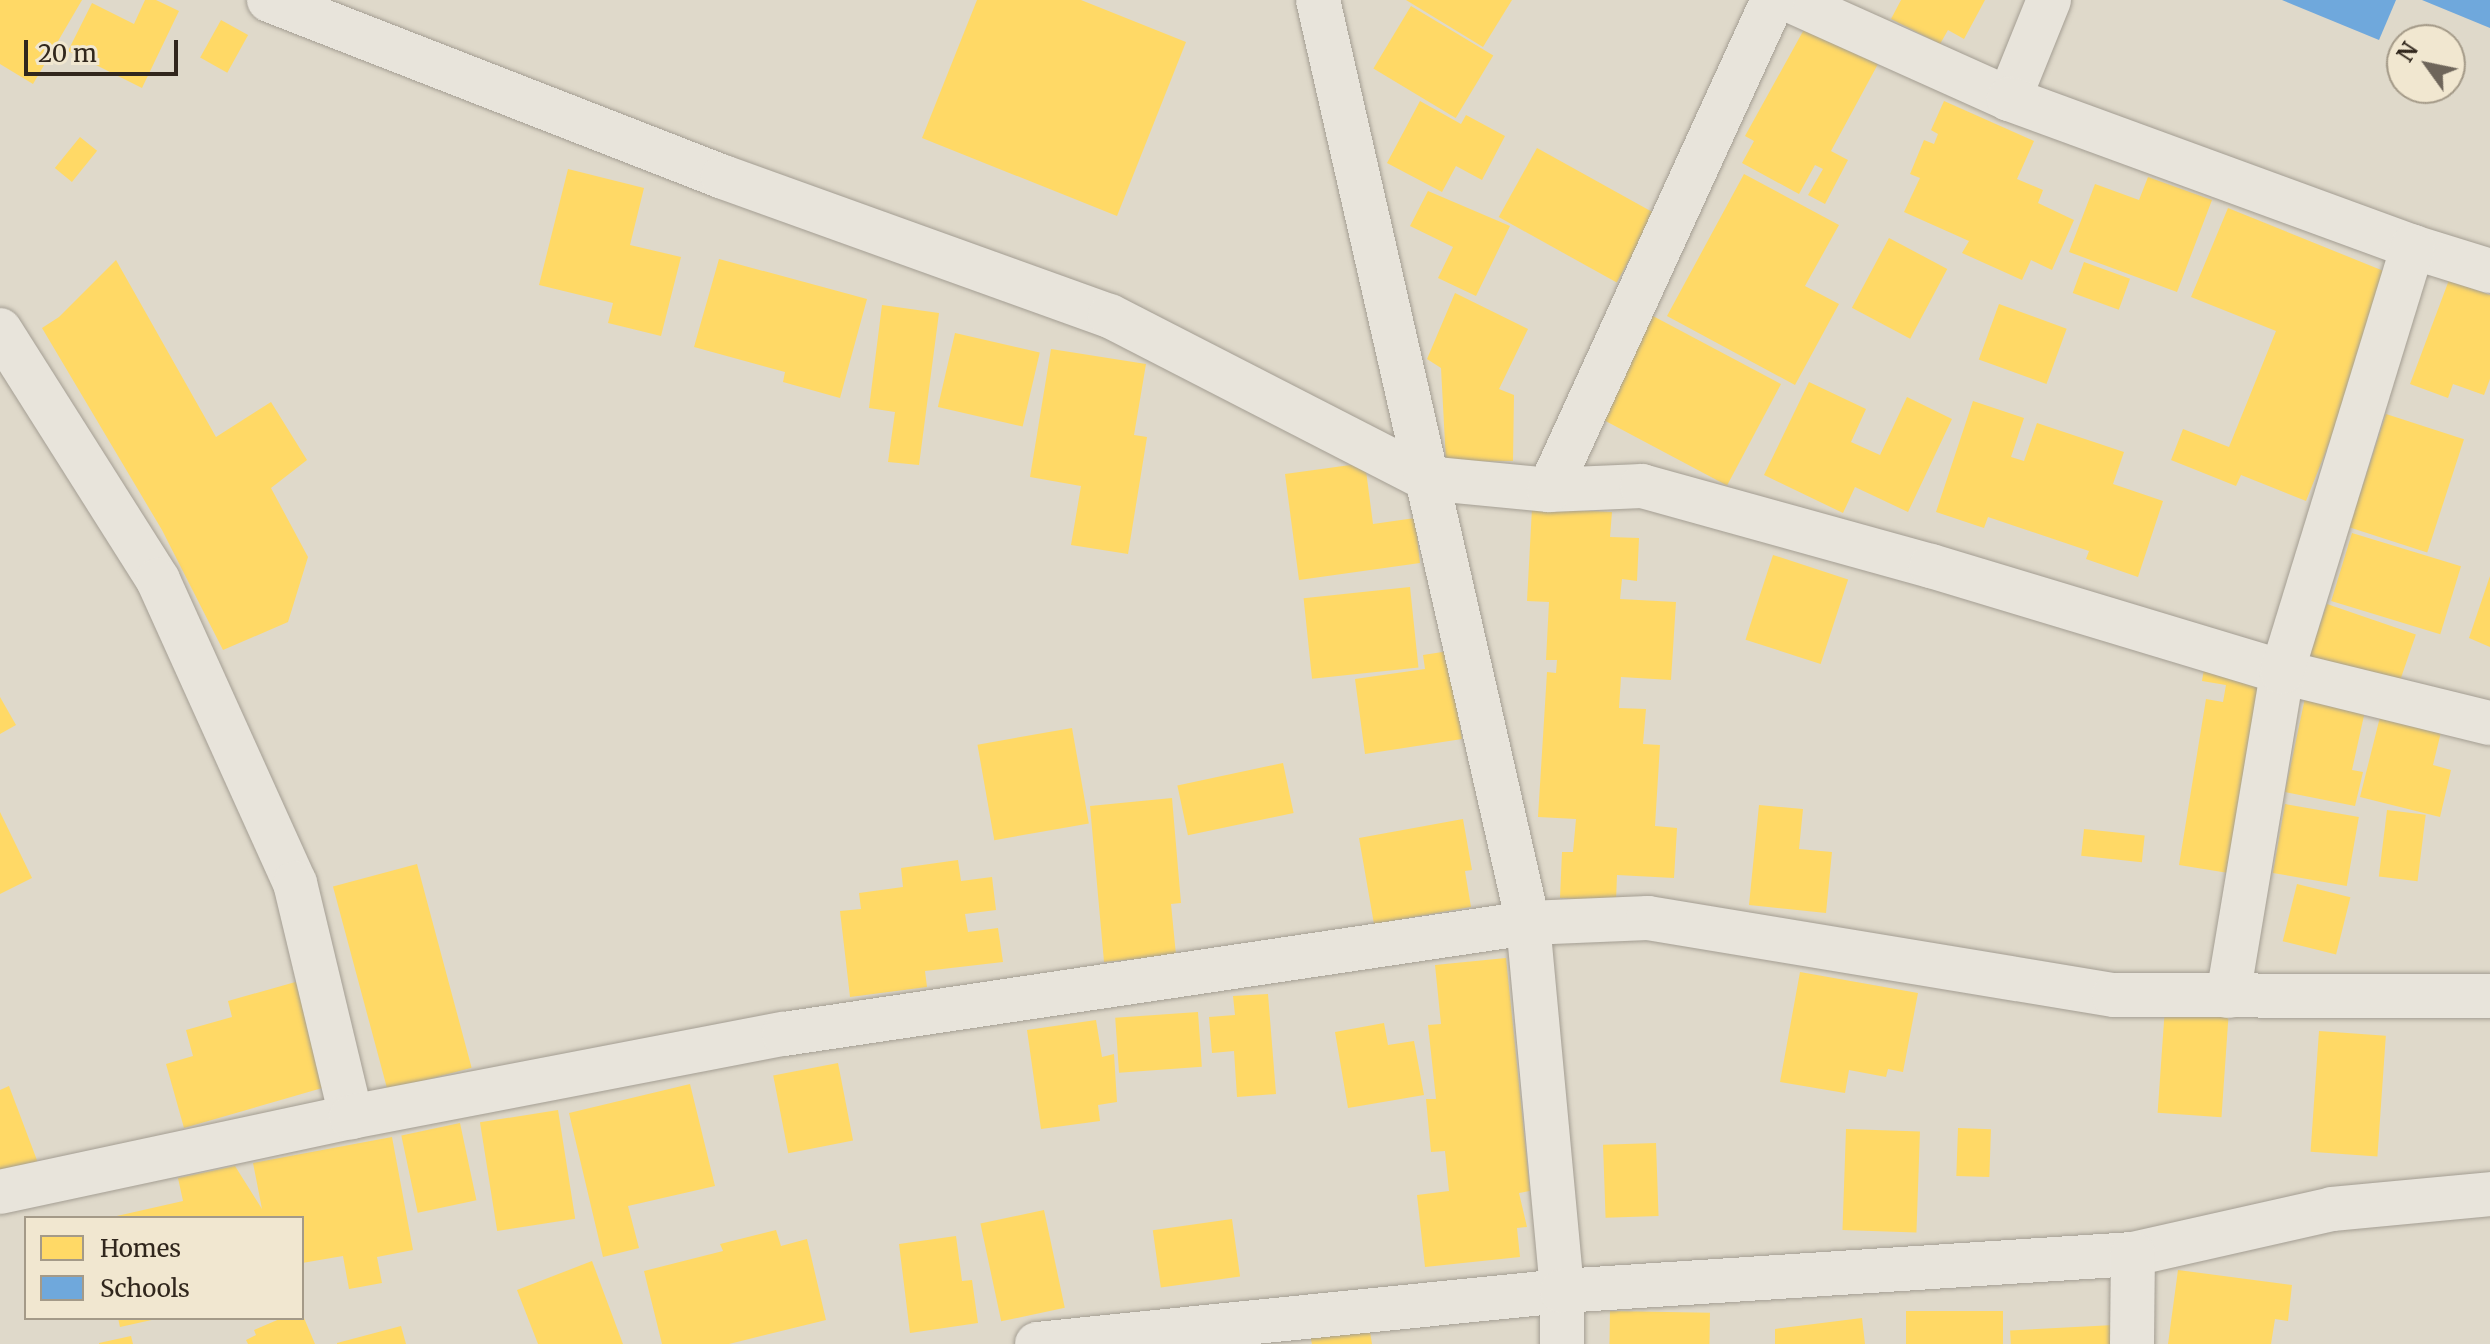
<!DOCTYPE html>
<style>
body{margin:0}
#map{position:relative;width:2490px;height:1344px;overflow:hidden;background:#dfd9ca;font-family:Merriweather,serif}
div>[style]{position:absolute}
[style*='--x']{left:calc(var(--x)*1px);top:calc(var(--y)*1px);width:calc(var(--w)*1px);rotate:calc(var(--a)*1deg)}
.homes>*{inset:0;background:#ffd966;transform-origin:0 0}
.schools>*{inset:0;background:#6fa8dc}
.roads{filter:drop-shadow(0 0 2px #a49e93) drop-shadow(0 0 2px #a49e93)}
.minor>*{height:44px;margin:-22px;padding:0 22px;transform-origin:22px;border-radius:22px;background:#e8e4db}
span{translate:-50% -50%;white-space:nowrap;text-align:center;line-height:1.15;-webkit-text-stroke:8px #f1e7d0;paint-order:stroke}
.legend{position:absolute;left:24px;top:1216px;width:280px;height:104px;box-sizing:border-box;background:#f1e7d0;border:2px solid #a49a88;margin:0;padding:10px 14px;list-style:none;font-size:24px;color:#31271d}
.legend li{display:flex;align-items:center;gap:16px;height:40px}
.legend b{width:40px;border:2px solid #a49a88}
.north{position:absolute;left:2386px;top:24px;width:80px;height:80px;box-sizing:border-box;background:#f1e7d0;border:2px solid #a49a88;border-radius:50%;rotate:303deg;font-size:22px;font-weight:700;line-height:32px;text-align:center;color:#31271d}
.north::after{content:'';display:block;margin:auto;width:28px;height:36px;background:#6e655a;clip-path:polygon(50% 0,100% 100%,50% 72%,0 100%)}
.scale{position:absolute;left:24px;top:40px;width:154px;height:36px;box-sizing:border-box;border:4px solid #31271d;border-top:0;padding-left:10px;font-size:24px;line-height:28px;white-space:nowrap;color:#31271d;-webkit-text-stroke:6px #f1e7d0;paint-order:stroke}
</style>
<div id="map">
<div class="homes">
<i style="clip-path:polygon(0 0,82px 0,33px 84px,0 64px)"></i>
<i style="clip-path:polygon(145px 0,156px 0,179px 11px,142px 88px,68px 51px,92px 3px,134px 24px)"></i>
<i style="clip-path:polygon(977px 0,1081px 0,1186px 42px,1117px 216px,922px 138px)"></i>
<i style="clip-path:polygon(1406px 0,1512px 0,1483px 47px)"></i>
<i style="clip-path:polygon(1901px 0,1985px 0,1964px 39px,1948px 30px,1940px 44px,1891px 19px)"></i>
<i style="left:1411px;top:6px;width:96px;height:73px;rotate:31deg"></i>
<i style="left:221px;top:20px;width:31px;height:43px;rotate:29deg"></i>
<i style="clip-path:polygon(1807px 24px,1878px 64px,1831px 151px,1848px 160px,1825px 204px,1808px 195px,1823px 169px,1815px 165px,1799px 194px,1742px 163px,1754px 141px,1745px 136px)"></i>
<i style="clip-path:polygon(1420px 101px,1461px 124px,1466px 115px,1505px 136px,1482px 180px,1456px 166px,1442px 192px,1387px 163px)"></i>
<i style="clip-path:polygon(1944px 101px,2034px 141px,2017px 179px,2043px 190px,2038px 203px,2074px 220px,2052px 270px,2031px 260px,2022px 280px,1962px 253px,1969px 241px,1904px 212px,1920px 178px,1910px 174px,1924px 140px,1934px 144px,1938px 134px,1931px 130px)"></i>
<i style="left:80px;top:137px;width:22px;height:40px;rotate:39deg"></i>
<i style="left:1537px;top:148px;width:135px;height:79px;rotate:29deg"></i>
<i style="clip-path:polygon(568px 169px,644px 188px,630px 245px,681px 257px,661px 336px,608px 323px,613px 303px,539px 285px)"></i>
<i style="clip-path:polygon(1744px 174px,1839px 225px,1805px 286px,1839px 304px,1795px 385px,1667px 316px)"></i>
<i style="clip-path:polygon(2148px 177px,2212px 200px,2177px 292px,2069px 252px,2095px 184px,2139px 200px)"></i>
<i style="clip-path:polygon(1428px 191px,1510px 226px,1476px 296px,1438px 278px,1453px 247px,1410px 226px)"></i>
<i style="clip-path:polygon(2228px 208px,2396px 276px,2306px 501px,2241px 475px,2236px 486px,2171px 460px,2183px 429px,2229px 447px,2276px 331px,2191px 297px)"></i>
<i style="left:1889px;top:238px;width:66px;height:79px;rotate:28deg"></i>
<i style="clip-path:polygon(719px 259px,867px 299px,840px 398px,783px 382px,785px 372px,694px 347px)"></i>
<i style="clip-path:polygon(116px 260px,216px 437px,271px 402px,307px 460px,271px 488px,308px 557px,288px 622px,223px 650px,162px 530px,42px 328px,59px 317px)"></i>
<i style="left:2084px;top:262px;width:49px;height:33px;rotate:20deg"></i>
<i style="clip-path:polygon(2449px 280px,2490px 295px,2490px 379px,2484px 395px,2453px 384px,2448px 398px,2410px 384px)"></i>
<i style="clip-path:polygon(1455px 293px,1528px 329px,1499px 389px,1514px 395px,1513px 461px,1446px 462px,1441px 368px,1427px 359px)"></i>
<i style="left:1999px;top:304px;width:72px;height:59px;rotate:20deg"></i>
<i style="clip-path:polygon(882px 305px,939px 313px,919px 465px,888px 462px,895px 412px,869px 408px)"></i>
<i style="left:1653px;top:316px;width:145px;height:115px;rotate:28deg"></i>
<i style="left:955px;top:333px;width:87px;height:76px;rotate:13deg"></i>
<i style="clip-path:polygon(1051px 349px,1146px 364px,1134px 435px,1147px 437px,1128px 554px,1071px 545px,1081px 486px,1030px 477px)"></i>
<i style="clip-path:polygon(1809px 382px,1866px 409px,1851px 442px,1880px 455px,1907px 397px,1952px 419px,1908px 512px,1855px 487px,1843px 513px,1764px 475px)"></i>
<i style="clip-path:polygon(1973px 401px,2024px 418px,2011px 457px,2024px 461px,2037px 423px,2124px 452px,2113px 484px,2163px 501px,2138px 577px,2086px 559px,2089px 551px,1988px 517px,1984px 528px,1936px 512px)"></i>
<i style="left:2386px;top:414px;width:82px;height:119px;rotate:18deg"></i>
<i style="clip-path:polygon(1365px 463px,1373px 524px,1415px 518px,1420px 563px,1299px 580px,1285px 474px)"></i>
<i style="clip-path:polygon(1532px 508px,1612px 512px,1610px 537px,1639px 538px,1637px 581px,1622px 579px,1620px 599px,1676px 602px,1671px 680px,1621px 677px,1619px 708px,1646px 709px,1643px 744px,1660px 745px,1655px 826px,1677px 828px,1674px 878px,1617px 875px,1616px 901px,1560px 898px,1562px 852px,1573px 852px,1576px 819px,1538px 817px,1547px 672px,1556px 673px,1557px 660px,1546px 660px,1549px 602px,1527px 601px)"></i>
<i style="left:2352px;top:533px;width:114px;height:71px;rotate:17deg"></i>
<i style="left:1773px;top:555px;width:79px;height:89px;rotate:18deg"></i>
<i style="clip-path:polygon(2490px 576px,2490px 647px,2469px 638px)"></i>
<i style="left:1410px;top:587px;width:81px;height:107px;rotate:84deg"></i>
<i style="left:2327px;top:604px;width:94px;height:57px;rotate:19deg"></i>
<i style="clip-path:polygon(1449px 651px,1462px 739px,1365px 754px,1355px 679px,1425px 669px,1423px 655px)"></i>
<i style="clip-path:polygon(2204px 669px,2277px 681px,2253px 877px,2179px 865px,2206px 699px,2223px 702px,2226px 685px,2202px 681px)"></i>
<i style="clip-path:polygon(0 697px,16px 725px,0 734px)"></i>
<i style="clip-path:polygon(2305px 698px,2365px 711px,2352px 770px,2363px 772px,2355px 806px,2285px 792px)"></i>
<i style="clip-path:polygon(2381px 713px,2442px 728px,2433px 765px,2451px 770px,2440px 817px,2360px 797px)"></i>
<i style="left:1072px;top:728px;width:97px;height:96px;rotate:80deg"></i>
<i style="left:1283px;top:763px;width:51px;height:108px;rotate:78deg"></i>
<i style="clip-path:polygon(1172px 798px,1181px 903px,1171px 904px,1176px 955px,1104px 962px,1090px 806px)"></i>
<i style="left:2285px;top:804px;width:75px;height:70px;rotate:10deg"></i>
<i style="clip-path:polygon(1759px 805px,1803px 809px,1799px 849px,1832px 852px,1826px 913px,1749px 905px)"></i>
<i style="left:2387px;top:810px;width:39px;height:67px;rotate:7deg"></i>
<i style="clip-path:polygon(0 812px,32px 878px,0 894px)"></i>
<i style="clip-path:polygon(1463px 819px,1472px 870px,1465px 871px,1471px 907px,1374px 924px,1359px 838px)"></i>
<i style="left:2084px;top:829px;width:61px;height:27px;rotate:6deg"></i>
<i style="clip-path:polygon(958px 860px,961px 881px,992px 877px,996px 910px,965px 914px,968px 932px,998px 928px,1003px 962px,925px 971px,927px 987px,850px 997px,840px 911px,861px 909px,859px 893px,903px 887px,901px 868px)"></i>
<i style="left:417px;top:864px;width:211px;height:87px;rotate:75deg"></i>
<i style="left:2297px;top:884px;width:55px;height:59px;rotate:14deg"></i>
<i style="clip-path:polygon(1506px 958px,1530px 1191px,1519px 1193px,1527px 1227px,1517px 1228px,1520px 1257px,1425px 1267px,1417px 1195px,1449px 1191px,1445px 1151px,1431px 1152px,1426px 1099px,1436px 1099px,1428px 1025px,1441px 1024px,1435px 965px)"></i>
<i style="clip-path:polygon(1800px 972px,1918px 993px,1903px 1072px,1888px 1069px,1886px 1077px,1849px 1070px,1845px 1093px,1780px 1082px)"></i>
<i style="clip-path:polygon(306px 979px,336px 1084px,184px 1128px,166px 1064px,193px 1056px,186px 1030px,232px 1017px,228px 1001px)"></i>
<i style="clip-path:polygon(1268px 994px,1276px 1094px,1237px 1097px,1234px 1051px,1212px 1053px,1209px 1017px,1235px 1015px,1233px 996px)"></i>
<i style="left:2165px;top:1007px;width:64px;height:106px;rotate:4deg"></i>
<i style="left:1198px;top:1012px;width:55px;height:83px;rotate:86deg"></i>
<i style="clip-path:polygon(1096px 1020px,1102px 1057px,1114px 1054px,1117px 1102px,1098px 1105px,1100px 1121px,1041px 1129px,1027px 1030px)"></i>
<i style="clip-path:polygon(1384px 1023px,1388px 1045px,1414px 1041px,1424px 1095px,1348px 1108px,1335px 1032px)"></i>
<i style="left:2319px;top:1031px;width:67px;height:121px;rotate:4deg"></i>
<i style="left:838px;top:1063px;width:79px;height:66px;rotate:79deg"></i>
<i style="clip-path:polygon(690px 1084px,715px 1186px,628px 1206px,639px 1248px,603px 1257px,569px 1113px)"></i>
<i style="clip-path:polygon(9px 1086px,38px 1163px,0 1178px,0 1090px)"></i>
<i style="left:558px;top:1110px;width:110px;height:79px;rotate:81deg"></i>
<i style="left:460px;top:1123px;width:79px;height:60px;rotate:78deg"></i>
<i style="left:1958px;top:1128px;width:33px;height:48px;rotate:2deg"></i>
<i style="left:1846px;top:1129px;width:74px;height:101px;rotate:2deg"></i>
<i style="clip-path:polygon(392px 1137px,413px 1250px,377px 1257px,382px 1283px,349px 1289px,343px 1256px,302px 1263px,302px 1218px,108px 1218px,183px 1201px,178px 1178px,235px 1166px,262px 1209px,253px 1163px)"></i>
<i style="left:1656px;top:1143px;width:73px;height:53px;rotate:88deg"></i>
<i style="left:1044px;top:1210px;width:100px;height:65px;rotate:78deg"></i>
<i style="left:1232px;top:1219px;width:58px;height:80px;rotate:82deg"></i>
<i style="clip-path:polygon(776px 1230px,781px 1246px,807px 1239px,826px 1320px,729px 1344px,662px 1344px,644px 1271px,723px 1251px,720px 1244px)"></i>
<i style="clip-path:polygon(956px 1236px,962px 1281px,972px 1280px,978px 1323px,910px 1333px,899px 1244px)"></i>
<i style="clip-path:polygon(592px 1261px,623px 1344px,538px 1344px,517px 1290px)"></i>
<i style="clip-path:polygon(2178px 1270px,2292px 1285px,2288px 1321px,2275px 1319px,2271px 1344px,2168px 1344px)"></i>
<i style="left:1610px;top:1311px;width:100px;height:33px;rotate:1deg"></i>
<i style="left:2003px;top:1311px;width:33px;height:97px;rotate:90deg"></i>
<i style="clip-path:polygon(118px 1318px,156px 1318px,156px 1319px,120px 1327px)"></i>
<i style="clip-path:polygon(282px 1318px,304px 1318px,315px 1344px,248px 1344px,246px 1340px,256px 1335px,254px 1330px)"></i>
<i style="clip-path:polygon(1862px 1318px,1865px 1344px,1775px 1344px,1775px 1329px)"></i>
<i style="left:2114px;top:1325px;width:19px;height:104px;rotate:87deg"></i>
<i style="clip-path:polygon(401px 1326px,406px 1344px,337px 1344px,337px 1343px)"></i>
<i style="clip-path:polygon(1369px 1326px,1372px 1344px,1312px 1344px,1310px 1335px)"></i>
<i style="clip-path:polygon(131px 1336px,133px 1344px,99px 1344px,99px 1343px)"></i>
</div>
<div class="schools">
<i style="clip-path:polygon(2282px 0,2396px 0,2379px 40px)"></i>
<i style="clip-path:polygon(2422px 0,2490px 0,2490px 28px)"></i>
</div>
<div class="roads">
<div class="minor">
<i style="--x:269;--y:0;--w:487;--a:21.3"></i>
<i style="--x:723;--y:177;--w:411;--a:19.8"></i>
<i style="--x:1110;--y:316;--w:354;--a:27.2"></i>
<i style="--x:1425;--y:478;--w:125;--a:5.5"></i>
<i style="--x:1549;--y:490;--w:93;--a:-2.5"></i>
<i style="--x:1642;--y:486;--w:300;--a:15.5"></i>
<i style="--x:1931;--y:566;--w:367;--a:16.8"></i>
<i style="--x:2282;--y:672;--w:214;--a:13.8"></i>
<i style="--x:1318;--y:0;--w:947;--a:77.18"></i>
<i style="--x:1528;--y:923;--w:370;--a:84.7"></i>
<i style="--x:1562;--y:1291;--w:53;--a:90"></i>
<i style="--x:1789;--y:0;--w:241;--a:24.2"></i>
<i style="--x:2049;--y:0;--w:107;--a:112"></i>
<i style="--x:2009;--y:99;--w:430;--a:20.1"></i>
<i style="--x:2413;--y:247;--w:81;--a:17.3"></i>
<i style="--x:0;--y:330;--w:296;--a:57.7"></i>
<i style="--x:158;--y:580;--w:333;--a:65.7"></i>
<i style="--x:295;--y:883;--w:241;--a:76.5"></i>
<i style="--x:1549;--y:490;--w:539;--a:-65.43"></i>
<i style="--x:2228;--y:996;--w:328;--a:-80.5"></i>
<i style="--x:2282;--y:672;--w:445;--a:-72.9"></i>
<i style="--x:0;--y:1192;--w:359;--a:-12.1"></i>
<i style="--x:351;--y:1117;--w:441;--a:-10.9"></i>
<i style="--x:784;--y:1034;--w:752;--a:-8.49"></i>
<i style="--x:1528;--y:923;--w:120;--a:-2.4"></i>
<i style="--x:1648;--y:918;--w:472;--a:9.4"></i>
<i style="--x:2114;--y:995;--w:376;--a:0.2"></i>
<i style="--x:1037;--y:1344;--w:528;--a:-5.76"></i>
<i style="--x:1562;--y:1291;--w:572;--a:-3.71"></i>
<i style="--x:2133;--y:1254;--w:204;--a:-12.7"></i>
<i style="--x:2332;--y:1209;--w:159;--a:-5.4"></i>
<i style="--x:2132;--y:1344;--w:90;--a:-89.4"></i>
</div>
</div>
<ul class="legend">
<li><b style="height:22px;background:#ffd966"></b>Homes</li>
<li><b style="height:22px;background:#6fa8dc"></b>Schools</li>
</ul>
<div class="north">N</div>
<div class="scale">20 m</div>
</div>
